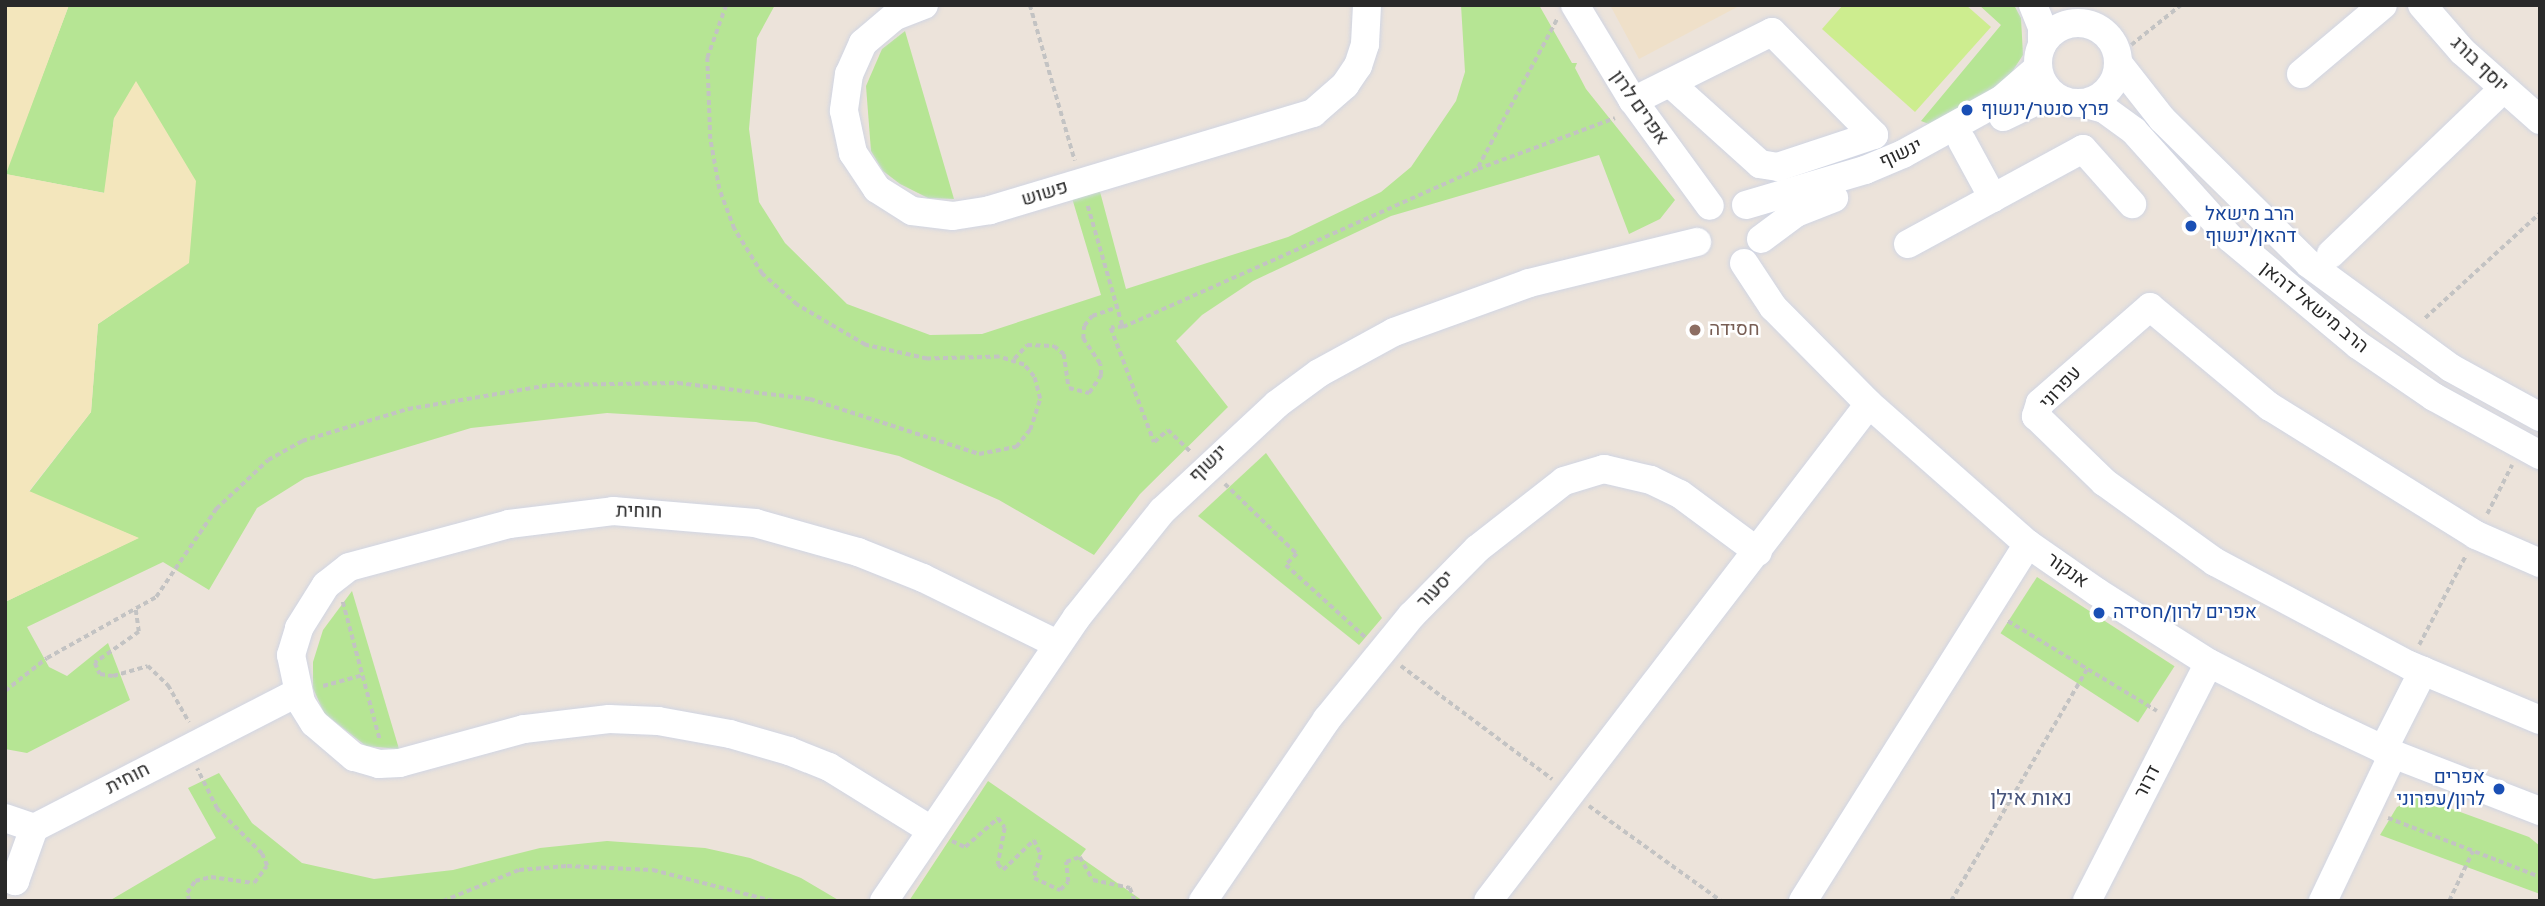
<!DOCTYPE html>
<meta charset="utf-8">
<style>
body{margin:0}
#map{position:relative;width:2545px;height:906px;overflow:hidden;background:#ece3da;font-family:Signika,Heebo,sans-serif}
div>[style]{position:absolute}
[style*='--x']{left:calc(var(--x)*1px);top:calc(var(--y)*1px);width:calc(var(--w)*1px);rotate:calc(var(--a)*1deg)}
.education>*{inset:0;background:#efe0c9}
.green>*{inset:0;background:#b6e594;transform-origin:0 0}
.sand>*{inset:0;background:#f3e6bc}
.pitch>*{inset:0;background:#cded8f}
.path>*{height:3.5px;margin-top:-1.75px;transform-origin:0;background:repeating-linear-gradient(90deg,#c3c3c3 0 5px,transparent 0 8.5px)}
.roads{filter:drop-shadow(0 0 2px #d0d5e3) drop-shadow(0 0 2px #d0d5e3)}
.minor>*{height:28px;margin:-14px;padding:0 14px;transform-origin:14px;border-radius:14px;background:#fff}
.minor>.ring{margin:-14px;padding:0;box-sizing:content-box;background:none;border:28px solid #fff;border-radius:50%}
.dots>*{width:19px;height:19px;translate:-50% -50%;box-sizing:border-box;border:4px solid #fff;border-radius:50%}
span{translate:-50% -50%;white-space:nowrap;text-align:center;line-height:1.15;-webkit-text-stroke:5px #fff;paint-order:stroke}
.street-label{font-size:19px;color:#292929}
.transit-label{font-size:19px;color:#164399}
.left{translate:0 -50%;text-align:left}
.right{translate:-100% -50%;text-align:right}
.education-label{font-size:19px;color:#785e54}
.neighbourhood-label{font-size:21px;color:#48557c}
.frame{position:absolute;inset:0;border:7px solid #292929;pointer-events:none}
</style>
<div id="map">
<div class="education">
<i style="clip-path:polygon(1610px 5px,1741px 5px,1639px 59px)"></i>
</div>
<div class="green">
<i style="clip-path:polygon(69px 5px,775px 5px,757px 38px,749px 129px,759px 202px,785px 243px,847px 304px,930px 335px,982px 334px,1101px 295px,1072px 198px,1099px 188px,1126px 289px,1288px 237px,1381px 192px,1411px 167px,1456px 101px,1465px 72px,1461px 5px,1539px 5px,1572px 63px,1577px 63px,1575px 68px,1586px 89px,1675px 200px,1660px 219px,1629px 234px,1599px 155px,1391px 216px,1253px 281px,1202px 315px,1176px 341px,1228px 407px,1140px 494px,1094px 555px,999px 500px,899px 456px,756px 422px,607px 413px,471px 428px,305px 478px,257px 508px,209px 590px,163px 562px,27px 627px,49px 667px,67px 676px,108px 643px,130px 700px,27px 753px,5px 749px,5px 602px,138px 538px,29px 492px,91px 412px,98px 324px,189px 262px,114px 118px,105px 193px,5px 174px)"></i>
<i style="clip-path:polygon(1979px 5px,2014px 5px,2021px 18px,2023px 55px,2006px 81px,1934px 126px,1921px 121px,2001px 25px)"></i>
<i style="clip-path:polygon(905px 31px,954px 199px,928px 198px,900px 184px,883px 171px,871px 151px,866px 86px,882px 49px)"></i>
<i style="clip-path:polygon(1266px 453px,1382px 618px,1359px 645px,1198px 516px)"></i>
<i style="left:2037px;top:577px;width:164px;height:67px;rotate:33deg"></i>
<i style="clip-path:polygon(352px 591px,399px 749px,366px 746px,324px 713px,313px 688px,313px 662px,323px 630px)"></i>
<i style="clip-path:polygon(219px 773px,252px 823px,302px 863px,374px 879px,453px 870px,540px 848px,607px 841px,705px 848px,750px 858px,801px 878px,840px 901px,109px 901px,216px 838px,188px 788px)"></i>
<i style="clip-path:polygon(988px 781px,1086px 849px,1080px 857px,1143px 901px,909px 901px)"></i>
<i style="clip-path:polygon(2419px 797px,2529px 837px,2540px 846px,2540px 894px,2380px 835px,2397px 807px)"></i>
</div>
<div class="sand">
<i style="clip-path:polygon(5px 5px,69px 5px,6px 174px,104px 193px,114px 118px,136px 81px,196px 181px,189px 263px,98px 324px,91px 412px,29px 491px,139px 538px,5px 602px)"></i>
</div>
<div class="pitch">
<i style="clip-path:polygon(1843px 5px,1966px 5px,1991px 27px,1915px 112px,1822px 29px)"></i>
</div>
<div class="path">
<i style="--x:1030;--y:5;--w:162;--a:73.9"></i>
<i style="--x:2131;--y:45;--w:64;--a:-38.7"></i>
<i style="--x:1478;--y:167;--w:168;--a:-61.9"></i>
<i style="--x:1088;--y:206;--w:126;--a:73.9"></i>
<i style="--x:1123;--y:327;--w:389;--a:-24"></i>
<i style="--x:1478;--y:169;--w:146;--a:-20.4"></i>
<i style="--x:2425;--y:318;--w:156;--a:-42.4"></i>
<i style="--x:1123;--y:327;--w:12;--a:175"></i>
<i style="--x:1111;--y:328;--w:122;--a:69.3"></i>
<i style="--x:1154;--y:442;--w:18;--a:-41"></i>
<i style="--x:1168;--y:430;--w:32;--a:44"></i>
<i style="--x:1014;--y:359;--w:19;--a:-47"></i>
<i style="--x:1027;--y:345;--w:27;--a:2"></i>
<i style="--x:1054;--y:346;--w:13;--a:39"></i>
<i style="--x:1064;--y:354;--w:34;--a:82"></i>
<i style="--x:1069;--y:388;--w:21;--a:14"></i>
<i style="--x:1089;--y:393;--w:22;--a:-56"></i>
<i style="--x:1101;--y:375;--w:11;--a:-95"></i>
<i style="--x:1100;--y:364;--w:30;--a:-124"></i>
<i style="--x:1083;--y:339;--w:13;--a:-86"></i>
<i style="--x:1084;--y:326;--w:13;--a:-51"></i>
<i style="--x:1092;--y:316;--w:28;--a:-19"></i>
<i style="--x:1225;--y:484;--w:100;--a:44.2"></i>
<i style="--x:1297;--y:554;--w:16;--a:135"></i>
<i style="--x:1286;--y:565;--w:107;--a:42.3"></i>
<i style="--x:2487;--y:514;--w:55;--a:-63"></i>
<i style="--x:343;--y:602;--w:143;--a:75"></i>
<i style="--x:136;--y:610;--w:22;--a:82"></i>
<i style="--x:139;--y:632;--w:54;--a:144.8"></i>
<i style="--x:95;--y:663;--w:12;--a:66"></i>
<i style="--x:100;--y:674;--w:13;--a:9"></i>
<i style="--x:113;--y:676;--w:36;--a:-16"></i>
<i style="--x:148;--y:666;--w:28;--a:44"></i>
<i style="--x:168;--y:685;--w:43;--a:60.4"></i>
<i style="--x:2008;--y:621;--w:174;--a:31.1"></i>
<i style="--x:2419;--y:645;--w:102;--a:-62.4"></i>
<i style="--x:1401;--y:666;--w:189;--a:36.8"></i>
<i style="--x:323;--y:686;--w:41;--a:-15.4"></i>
<i style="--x:5;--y:691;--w:53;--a:-38.2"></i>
<i style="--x:47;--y:658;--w:125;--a:-29.2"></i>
<i style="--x:156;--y:597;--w:107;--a:-55.7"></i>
<i style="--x:216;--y:509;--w:71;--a:-43.3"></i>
<i style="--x:268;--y:460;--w:39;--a:-29"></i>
<i style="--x:302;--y:441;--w:111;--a:-16.8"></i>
<i style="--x:408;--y:409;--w:144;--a:-9.6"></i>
<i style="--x:550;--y:385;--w:128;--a:-0.9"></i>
<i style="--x:678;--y:383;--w:133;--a:6.9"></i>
<i style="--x:810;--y:399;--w:178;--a:18"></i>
<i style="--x:979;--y:454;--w:38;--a:-11"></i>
<i style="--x:1016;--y:447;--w:22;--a:-51"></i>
<i style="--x:1030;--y:430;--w:33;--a:-72"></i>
<i style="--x:1040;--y:399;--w:23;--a:-105"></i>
<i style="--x:1034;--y:377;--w:16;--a:-130"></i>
<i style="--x:1024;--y:365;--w:26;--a:-162"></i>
<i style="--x:999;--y:357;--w:72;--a:178.4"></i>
<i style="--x:927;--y:359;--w:64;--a:-167.3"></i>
<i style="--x:865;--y:345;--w:79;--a:-149.5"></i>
<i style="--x:797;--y:305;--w:47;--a:-138.5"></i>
<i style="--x:762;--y:274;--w:53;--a:-121.9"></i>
<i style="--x:734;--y:229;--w:43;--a:-110.6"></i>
<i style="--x:719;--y:189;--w:51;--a:-100.2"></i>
<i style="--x:710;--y:139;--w:81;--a:-92.1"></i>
<i style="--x:707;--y:58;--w:56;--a:-70.3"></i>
<i style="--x:1589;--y:806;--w:163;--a:35.7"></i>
<i style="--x:2388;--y:818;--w:163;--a:21.2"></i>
<i style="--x:952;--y:841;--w:14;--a:25"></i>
<i style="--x:965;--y:847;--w:44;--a:-41.3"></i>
<i style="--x:998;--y:818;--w:12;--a:55"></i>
<i style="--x:1005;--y:828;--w:37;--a:101"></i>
<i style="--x:998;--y:864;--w:8;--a:50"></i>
<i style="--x:1003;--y:870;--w:43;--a:-44.1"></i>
<i style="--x:1034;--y:840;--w:17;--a:65"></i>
<i style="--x:1041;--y:855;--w:24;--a:107"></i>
<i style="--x:1034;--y:878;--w:29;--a:25"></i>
<i style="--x:1060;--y:890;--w:11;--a:-45"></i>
<i style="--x:1068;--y:882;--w:20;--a:-96"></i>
<i style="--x:1066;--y:862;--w:15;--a:-20"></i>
<i style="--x:1080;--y:857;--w:26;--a:61"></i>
<i style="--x:1093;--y:880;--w:38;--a:12"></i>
<i style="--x:1130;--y:888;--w:14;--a:69"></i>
<i style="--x:189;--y:901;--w:8;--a:-104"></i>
<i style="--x:187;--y:893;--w:14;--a:-56"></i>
<i style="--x:195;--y:881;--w:16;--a:-14"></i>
<i style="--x:211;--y:877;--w:43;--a:7.9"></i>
<i style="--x:254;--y:883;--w:21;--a:-53"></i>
<i style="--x:267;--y:866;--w:13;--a:-113"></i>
<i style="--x:262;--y:854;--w:64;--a:-135"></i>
<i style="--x:217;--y:809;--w:45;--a:-116.6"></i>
<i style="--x:236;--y:901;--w:16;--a:0"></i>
<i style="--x:443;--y:901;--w:82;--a:-22.2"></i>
<i style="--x:519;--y:870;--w:48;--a:-4.8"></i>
<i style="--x:567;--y:866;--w:86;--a:2.7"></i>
<i style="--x:653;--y:870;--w:124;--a:14.5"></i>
<i style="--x:1100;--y:901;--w:24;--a:0"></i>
<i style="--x:1951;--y:901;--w:269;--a:-59.6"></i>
<i style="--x:2449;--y:901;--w:55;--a:-64.4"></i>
</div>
<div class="roads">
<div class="minor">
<i style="--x:924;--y:5;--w:31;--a:159"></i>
<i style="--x:895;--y:16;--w:42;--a:139.8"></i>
<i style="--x:863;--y:43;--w:34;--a:114"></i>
<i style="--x:849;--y:74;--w:37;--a:98"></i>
<i style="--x:844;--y:111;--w:43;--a:77.9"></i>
<i style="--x:853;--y:153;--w:43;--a:56.3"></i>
<i style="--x:877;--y:189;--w:41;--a:32.2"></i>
<i style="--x:912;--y:211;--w:41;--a:7"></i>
<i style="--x:953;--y:216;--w:37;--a:-9"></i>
<i style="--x:990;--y:210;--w:337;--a:-16.7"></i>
<i style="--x:1313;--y:113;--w:43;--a:-41.2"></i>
<i style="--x:1345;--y:85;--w:23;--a:-56"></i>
<i style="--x:1358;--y:66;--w:23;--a:-72"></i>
<i style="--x:1365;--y:44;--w:39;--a:-87"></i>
<i style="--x:1575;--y:5;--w:110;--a:58.8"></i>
<i style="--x:1632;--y:99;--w:132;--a:53.9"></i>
<i style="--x:2033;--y:5;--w:24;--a:68"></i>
<i style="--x:2042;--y:27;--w:18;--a:90"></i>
<i style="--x:2422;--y:5;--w:61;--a:49"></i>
<i style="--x:2462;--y:51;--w:104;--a:41.5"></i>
<i class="ring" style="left:2038px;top:23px;width:52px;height:52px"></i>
<i style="--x:2118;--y:63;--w:71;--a:51.8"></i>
<i style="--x:2162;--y:119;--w:206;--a:44.6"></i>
<i style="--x:2309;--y:264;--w:176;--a:36.2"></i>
<i style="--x:2451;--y:368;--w:102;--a:28.8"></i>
<i style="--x:2301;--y:74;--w:107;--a:-40.1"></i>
<i style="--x:1633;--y:101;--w:155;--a:-26.4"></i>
<i style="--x:1772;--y:32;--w:145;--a:45.3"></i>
<i style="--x:1874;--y:135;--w:101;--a:161.6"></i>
<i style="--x:1778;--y:167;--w:18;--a:-171"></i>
<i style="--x:1760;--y:164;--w:121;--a:-138"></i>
<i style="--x:2082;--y:103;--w:23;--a:15"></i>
<i style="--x:2104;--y:109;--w:37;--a:36"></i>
<i style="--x:2134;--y:131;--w:144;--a:48.1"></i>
<i style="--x:2230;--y:238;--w:167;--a:39.9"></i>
<i style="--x:2358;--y:345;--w:92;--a:34.4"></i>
<i style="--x:2434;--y:397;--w:121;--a:28.7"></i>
<i style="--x:2003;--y:117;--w:53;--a:-25.6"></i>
<i style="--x:1962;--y:141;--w:65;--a:61.5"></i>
<i style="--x:1746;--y:205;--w:124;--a:-16.4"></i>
<i style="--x:1865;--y:170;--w:41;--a:-22.8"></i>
<i style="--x:1903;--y:154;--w:112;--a:-28.9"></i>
<i style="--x:2001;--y:100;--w:49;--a:-40.9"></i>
<i style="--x:1761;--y:239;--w:44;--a:-36.6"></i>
<i style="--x:1796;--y:213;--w:41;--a:-21.5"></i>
<i style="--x:1908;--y:244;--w:199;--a:-28.5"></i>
<i style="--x:2083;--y:149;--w:74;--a:48.3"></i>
<i style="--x:2331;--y:254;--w:238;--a:-43.8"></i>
<i style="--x:1744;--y:263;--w:53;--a:56.6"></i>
<i style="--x:1773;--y:307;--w:136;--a:45.3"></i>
<i style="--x:1869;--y:404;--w:212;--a:41.4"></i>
<i style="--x:2028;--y:544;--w:84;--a:34.8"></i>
<i style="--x:2097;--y:592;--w:133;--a:32.4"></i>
<i style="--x:2209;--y:663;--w:121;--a:27"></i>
<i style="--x:2317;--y:718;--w:84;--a:25.3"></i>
<i style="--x:2393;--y:754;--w:158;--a:21.2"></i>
<i style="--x:2540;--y:563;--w:70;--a:-156.4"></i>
<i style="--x:2476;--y:535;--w:243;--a:-148.1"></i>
<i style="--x:2270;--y:407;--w:156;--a:-140.2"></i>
<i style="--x:2150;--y:307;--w:146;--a:138.9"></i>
<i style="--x:2040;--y:403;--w:14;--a:107"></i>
<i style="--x:2036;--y:416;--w:95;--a:44.1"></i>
<i style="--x:2104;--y:482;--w:137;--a:35.8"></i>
<i style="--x:2215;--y:562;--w:220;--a:28"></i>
<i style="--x:2409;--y:665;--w:142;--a:22.8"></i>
<i style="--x:2383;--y:750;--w:89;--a:-63.1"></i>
<i style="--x:5;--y:818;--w:31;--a:19"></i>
<i style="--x:931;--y:830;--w:120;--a:-148.3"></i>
<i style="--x:829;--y:767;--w:43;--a:-158.2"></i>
<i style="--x:789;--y:751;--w:61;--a:-163.9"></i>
<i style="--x:730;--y:734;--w:73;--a:-169.8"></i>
<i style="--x:658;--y:721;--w:49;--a:-177.7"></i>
<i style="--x:609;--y:719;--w:86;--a:173.3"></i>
<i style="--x:524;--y:729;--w:129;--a:164.7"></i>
<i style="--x:400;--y:763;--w:21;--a:177"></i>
<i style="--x:379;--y:764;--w:26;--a:-164"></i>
<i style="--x:354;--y:757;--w:52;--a:-139.6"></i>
<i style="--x:314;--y:723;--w:25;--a:-122"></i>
<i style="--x:301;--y:702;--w:48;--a:-102"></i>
<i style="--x:291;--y:655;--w:28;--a:-73"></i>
<i style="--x:299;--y:628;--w:51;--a:-57.9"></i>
<i style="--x:326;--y:585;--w:29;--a:-38"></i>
<i style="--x:349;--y:567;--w:166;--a:-15"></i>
<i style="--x:509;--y:524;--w:105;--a:-7.1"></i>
<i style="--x:613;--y:511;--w:143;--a:4.8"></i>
<i style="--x:755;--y:523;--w:107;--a:15.7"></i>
<i style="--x:858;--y:552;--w:70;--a:21.8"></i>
<i style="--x:923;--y:578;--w:149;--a:26.2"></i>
<i style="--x:5;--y:877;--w:11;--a:22"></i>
<i style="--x:15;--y:881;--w:56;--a:-70.3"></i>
<i style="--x:34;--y:828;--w:296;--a:-27.2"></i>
<i style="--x:884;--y:901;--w:343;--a:-55.8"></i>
<i style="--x:1077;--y:617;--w:136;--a:-51.3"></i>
<i style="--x:1162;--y:511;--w:157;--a:-42.9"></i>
<i style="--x:1277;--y:404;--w:52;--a:-36.4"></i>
<i style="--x:1319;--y:373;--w:85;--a:-28.7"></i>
<i style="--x:1394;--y:332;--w:144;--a:-19.9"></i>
<i style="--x:1529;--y:283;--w:173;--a:-13.7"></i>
<i style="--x:1203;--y:901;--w:220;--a:-55.7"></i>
<i style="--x:1327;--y:719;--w:133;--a:-50.8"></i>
<i style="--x:1411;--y:616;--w:94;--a:-45.4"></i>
<i style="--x:1477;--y:549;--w:110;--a:-38"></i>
<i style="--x:1564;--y:481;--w:42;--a:-16.7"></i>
<i style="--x:1604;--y:469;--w:48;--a:13.2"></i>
<i style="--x:1651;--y:480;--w:32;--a:26"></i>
<i style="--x:1680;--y:494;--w:97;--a:36.6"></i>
<i style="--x:1488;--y:901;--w:626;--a:-52.53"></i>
<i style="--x:1803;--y:901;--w:422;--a:-57.8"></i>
<i style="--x:2087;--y:901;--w:267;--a:-62.9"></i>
<i style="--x:2323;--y:901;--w:163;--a:-64.5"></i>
</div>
</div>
<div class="dots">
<i style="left:1967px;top:110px;background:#1a4fb4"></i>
<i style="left:2191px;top:226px;background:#1a4fb4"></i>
<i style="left:1695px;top:330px;background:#8d6e63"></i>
<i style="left:2099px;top:613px;background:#1a4fb4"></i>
<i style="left:2499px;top:789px;background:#1a4fb4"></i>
</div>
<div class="street-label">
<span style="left:2479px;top:65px;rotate:44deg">יוסף בורג</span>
<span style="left:1639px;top:108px;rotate:55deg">אפרים לרון</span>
<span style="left:1901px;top:154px;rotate:-25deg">ינשוף</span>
<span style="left:1045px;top:194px;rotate:-17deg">פשוש</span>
<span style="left:2314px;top:308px;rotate:39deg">הרב מישאל דהאן</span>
<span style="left:2061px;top:388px;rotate:-47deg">עפרוני</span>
<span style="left:1209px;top:464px;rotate:-44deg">ינשוף</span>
<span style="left:639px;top:512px;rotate:1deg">חוחית</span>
<span style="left:2067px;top:571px;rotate:35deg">אנקור</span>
<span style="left:1436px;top:590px;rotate:-46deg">יסעור</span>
<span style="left:128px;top:779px;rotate:-27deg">חוחית</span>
<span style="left:2148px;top:782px;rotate:-63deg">דרור</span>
</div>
<div class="transit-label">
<span class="left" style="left:1981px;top:110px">פרץ סנטר/ינשוף</span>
<span class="left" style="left:2205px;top:226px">הרב מישאל<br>דהאן/ינשוף</span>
<span class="left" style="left:2113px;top:613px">אפרים לרון/חסידה</span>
<span class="right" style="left:2485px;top:789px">אפרים<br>לרון/עפרוני</span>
</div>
<div class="education-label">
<span class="left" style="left:1709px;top:330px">חסידה</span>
</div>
<div class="neighbourhood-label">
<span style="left:2031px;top:798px">נאות אילן</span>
</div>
<div class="frame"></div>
</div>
